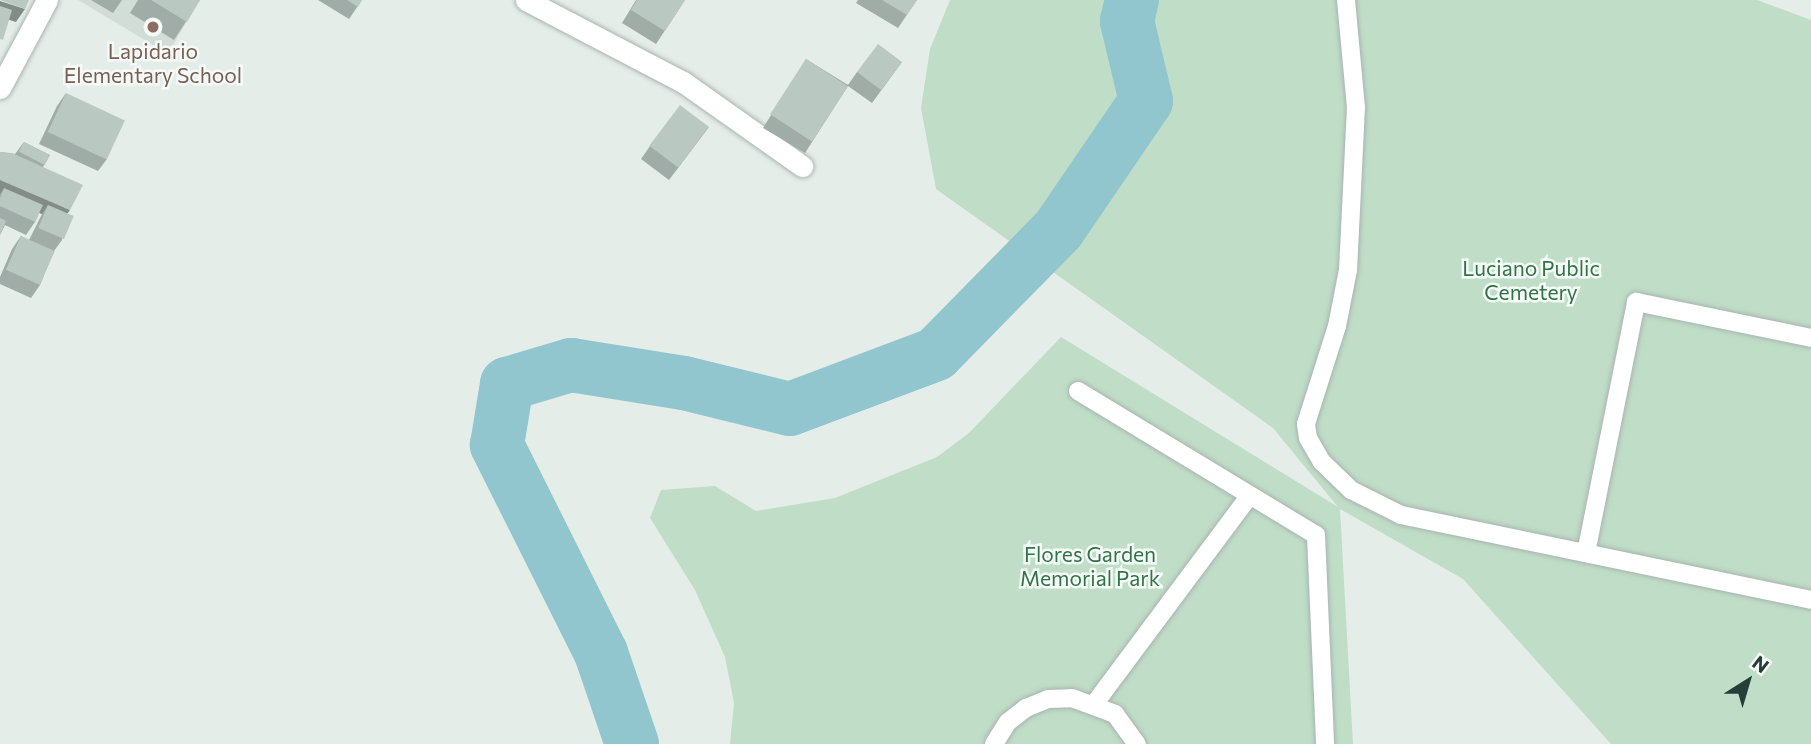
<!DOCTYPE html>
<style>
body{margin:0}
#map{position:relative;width:1811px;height:744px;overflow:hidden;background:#e5ede9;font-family:Commissioner,sans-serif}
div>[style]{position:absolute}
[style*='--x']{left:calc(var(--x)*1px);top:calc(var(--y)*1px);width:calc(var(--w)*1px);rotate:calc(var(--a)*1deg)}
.built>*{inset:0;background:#d3ddd8}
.green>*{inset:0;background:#bfddc7}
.river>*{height:54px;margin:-27px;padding:0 27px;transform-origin:27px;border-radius:27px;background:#91c6ce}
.roads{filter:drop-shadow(0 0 2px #a8b5b0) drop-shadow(0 0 2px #a8b5b0)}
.service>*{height:18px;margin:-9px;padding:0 9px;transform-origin:9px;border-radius:9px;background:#fff}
.minor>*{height:21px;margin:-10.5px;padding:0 10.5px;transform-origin:10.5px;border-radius:10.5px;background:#fff}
.tertiary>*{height:21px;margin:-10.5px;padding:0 10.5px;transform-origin:10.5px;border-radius:10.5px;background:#fff}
.wall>*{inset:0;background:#a0aca7}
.shaded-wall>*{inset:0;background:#828c88}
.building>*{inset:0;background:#bac8c2;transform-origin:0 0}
.dots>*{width:19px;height:19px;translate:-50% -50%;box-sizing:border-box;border:4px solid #f5faf7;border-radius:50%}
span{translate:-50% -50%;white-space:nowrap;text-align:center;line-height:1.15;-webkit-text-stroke:5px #f5faf7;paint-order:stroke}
.education-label{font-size:21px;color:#785e54}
.park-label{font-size:21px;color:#317349}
.north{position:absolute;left:1713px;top:646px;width:70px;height:70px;-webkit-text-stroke:5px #f5faf7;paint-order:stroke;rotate:37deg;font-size:19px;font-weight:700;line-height:28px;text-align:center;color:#253e37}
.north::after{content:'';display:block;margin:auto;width:24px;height:32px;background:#253e37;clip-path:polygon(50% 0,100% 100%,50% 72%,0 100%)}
</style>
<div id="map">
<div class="built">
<i style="clip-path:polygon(78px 0,199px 0,168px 54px)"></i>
</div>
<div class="green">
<i style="clip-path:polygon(950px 0,1757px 0,1811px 20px,1811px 744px,1611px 744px,1463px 579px,1340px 509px,1353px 744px,730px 744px,734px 703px,725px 657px,695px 590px,650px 518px,661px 490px,715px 486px,756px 511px,835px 498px,937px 457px,969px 433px,1061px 337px,1338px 507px,1273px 428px,936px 189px,921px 108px,930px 49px)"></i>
</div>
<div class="river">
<i style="--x:632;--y:744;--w:96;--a:-108.8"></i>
<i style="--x:601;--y:653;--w:233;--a:-116.6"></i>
<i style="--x:497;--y:445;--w:62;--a:-80.7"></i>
<i style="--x:507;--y:384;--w:67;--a:-16.5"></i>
<i style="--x:571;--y:365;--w:114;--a:9.1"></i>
<i style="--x:684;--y:383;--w:109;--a:13.8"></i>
<i style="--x:790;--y:409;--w:156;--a:-20.6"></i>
<i style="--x:936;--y:354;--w:174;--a:-45.5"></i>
<i style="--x:1058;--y:230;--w:156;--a:-55.7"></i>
<i style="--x:1146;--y:101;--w:82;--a:-103.4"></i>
<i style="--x:1127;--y:21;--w:22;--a:-77"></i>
</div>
<div class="roads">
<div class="service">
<i style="--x:1346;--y:0;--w:107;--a:84.7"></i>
<i style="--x:1356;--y:107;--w:163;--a:92.8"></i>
<i style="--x:1348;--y:270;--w:57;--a:101.1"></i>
<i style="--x:1337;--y:326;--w:103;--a:107.6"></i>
<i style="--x:1306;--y:424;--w:14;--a:82"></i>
<i style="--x:1308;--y:438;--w:28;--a:60"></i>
<i style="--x:1322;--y:462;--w:40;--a:44"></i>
<i style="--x:1351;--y:490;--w:56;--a:26.6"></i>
<i style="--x:1401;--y:515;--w:419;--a:11.7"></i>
<i style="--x:1078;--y:391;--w:278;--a:31.2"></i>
<i style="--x:1316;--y:535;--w:209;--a:87.5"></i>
<i style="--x:1586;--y:553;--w:256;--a:-78.7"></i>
<i style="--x:1636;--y:302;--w:179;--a:11.6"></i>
<i style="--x:1095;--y:703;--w:259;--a:-53.3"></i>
<i style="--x:994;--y:744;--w:26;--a:-58"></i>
<i style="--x:1008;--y:722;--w:23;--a:-38"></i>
<i style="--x:1026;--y:708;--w:24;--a:-22"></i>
<i style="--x:1048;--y:699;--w:24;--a:-2"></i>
<i style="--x:1072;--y:698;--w:46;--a:20.4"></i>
<i style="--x:1115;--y:714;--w:37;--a:54"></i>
</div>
<div class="minor">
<i style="--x:526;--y:0;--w:177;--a:27.6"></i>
<i style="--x:683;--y:82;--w:146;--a:35.2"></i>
</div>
<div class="tertiary">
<i style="--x:0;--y:88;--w:100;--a:-61.9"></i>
</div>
</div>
<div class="wall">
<i style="clip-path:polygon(91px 0,122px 0,113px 13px)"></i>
<i style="clip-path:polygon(138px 0,200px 0,174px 40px,130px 13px)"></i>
<i style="clip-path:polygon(318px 0,362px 0,349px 19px)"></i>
<i style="clip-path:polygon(636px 0,685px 0,656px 44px,622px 23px)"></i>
<i style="clip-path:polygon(858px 0,917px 0,898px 28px,856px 3px)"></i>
<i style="clip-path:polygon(806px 59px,848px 85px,857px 72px,902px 62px,872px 103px,848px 86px,805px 153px,763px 128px)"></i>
<i style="clip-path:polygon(66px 93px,107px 159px,98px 171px,39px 144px,57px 106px)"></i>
<i style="clip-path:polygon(709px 127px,669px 180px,641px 159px,650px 146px)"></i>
<i style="clip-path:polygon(24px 142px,50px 155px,43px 167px,67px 213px,62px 240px,54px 251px,40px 285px,31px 298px,0 284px,0 277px,12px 249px,21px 236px,29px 240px,42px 214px,39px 213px,35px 222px,26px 235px,5px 225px,0 235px,0 152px,15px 154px)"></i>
</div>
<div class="shaded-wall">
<i style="clip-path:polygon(0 1px,25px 9px,16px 22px,0 17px)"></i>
<i style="clip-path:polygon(0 180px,70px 210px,61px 222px,48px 205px,42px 214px,1px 197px,4px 188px,0 194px)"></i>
</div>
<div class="building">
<i style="clip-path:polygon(0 0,29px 0,25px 9px)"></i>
<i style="clip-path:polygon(151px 0,200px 0,187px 22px)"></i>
<i style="clip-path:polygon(347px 0,362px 0,358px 7px)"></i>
<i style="clip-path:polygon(637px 0,685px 0,665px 31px,631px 10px)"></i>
<i style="clip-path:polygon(882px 0,917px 0,907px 15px)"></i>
<i style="clip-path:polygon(0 6px,12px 10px,3px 40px,0 39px)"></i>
<i style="left:878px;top:44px;width:30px;height:35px;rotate:37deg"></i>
<i style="left:806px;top:59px;width:50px;height:66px;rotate:33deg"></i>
<i style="left:66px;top:93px;width:65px;height:43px;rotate:25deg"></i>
<i style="left:680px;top:105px;width:36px;height:51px;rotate:37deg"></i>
<i style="left:24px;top:142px;width:29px;height:11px;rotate:27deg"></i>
<i style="clip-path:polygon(0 152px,12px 153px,83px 185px,70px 210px,0 180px)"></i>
<i style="clip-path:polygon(4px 188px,43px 205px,35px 222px,0 206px,0 198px)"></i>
<i style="left:48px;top:205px;width:28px;height:25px;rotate:23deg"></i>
<i style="clip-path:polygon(0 218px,6px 221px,0 235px)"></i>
<i style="left:21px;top:236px;width:37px;height:37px;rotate:24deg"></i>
</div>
<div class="dots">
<i style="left:153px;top:27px;background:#8d6e63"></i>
</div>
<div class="education-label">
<span style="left:153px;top:63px">Lapidario<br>Elementary School</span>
</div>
<div class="park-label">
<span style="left:1531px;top:280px">Luciano Public<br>Cemetery</span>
<span style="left:1090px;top:566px">Flores Garden<br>Memorial Park</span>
</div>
<div class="north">N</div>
</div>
